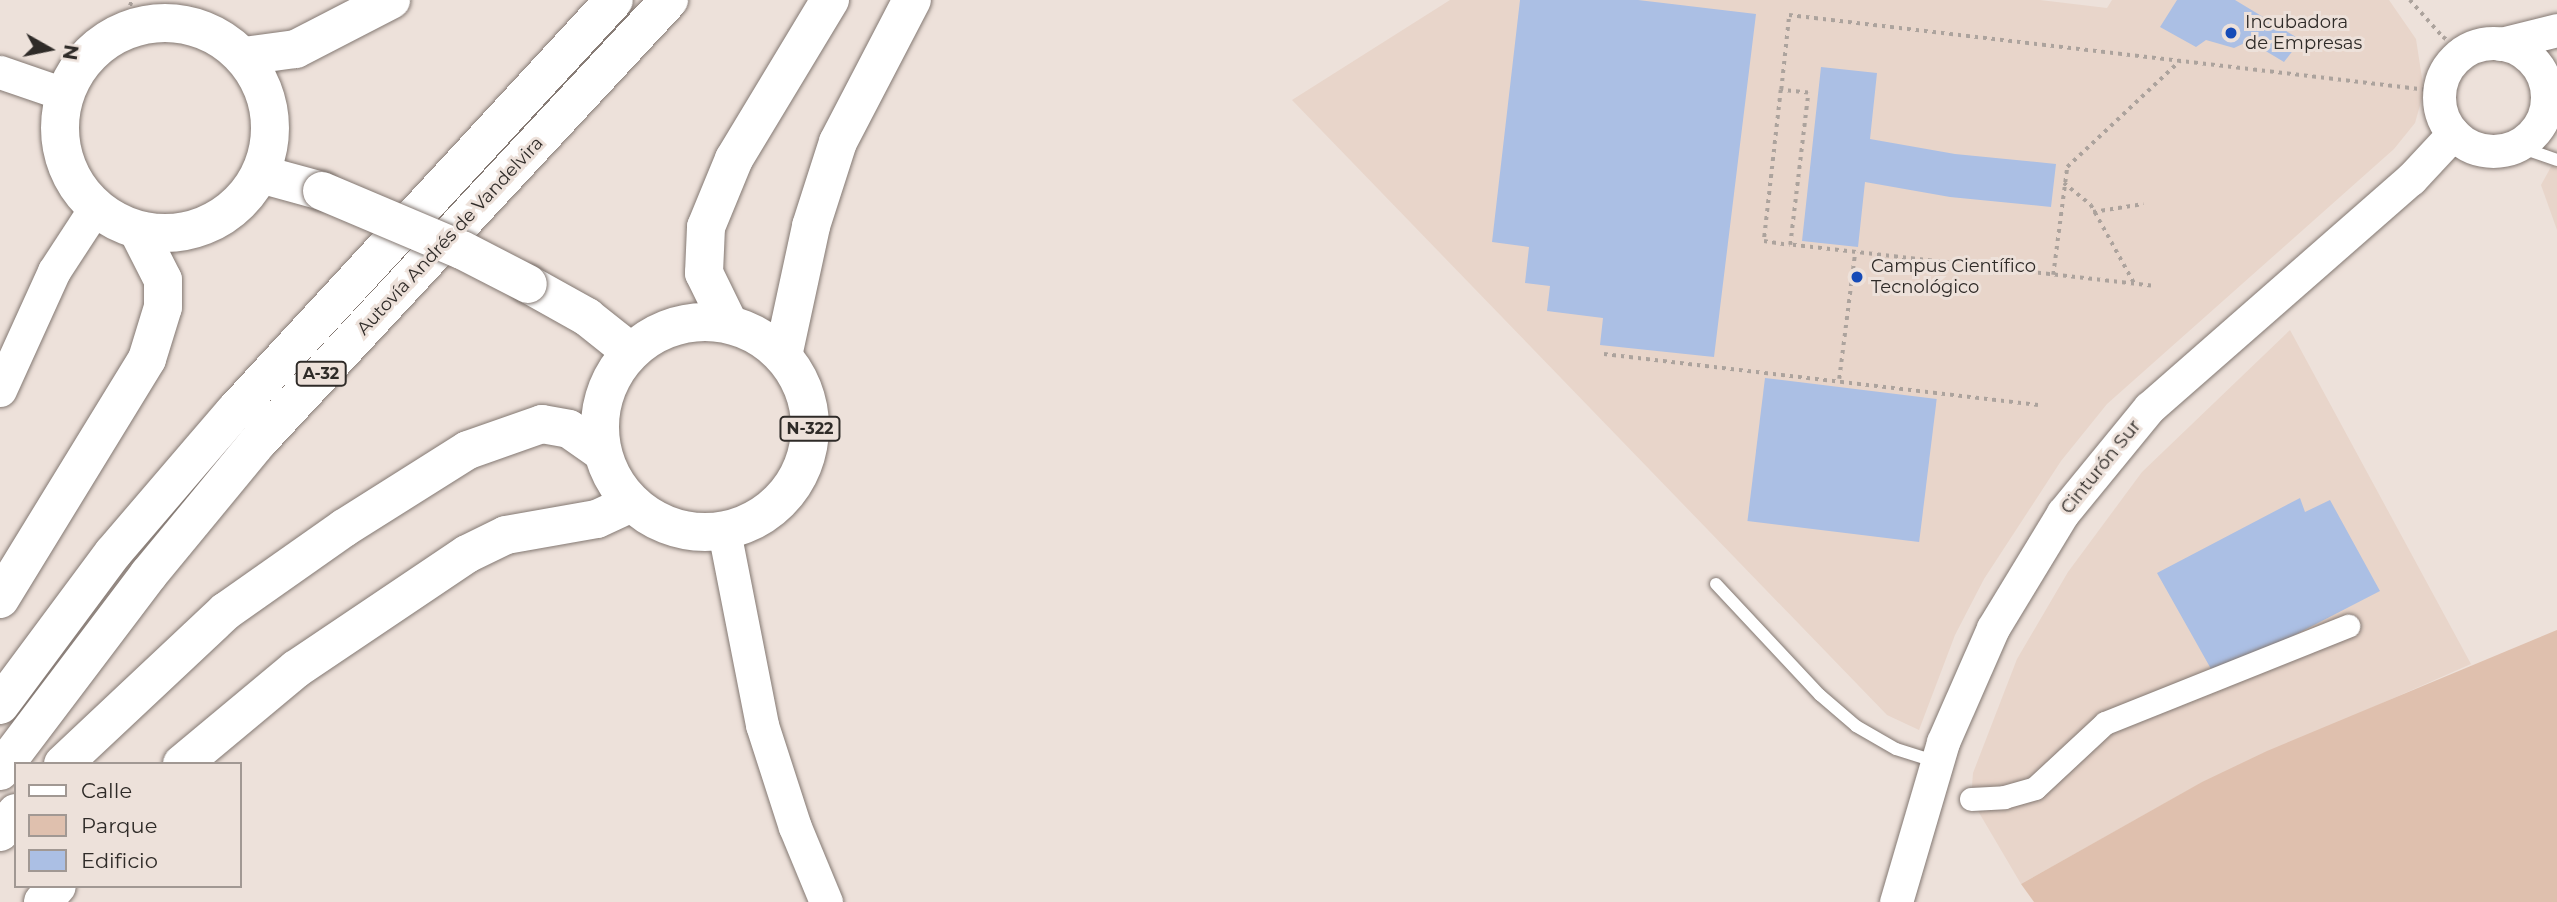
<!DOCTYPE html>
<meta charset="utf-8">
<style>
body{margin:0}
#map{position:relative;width:2557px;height:902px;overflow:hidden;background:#ede1da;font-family:Montserrat,sans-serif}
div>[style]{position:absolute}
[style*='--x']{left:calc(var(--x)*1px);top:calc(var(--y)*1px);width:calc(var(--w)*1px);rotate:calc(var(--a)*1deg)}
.built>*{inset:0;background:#e8d5ca}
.green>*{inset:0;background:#dfc0ae}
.building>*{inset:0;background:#abbfe4;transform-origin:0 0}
.path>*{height:3.5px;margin-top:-1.75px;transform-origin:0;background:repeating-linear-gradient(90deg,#aca39d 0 3.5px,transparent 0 8.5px)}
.roads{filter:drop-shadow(0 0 2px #837872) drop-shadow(0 0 2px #837872)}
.lane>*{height:12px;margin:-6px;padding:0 6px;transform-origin:6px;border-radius:6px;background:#fff}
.street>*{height:23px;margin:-11.5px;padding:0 11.5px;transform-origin:11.5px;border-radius:11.5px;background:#fff}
.secondary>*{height:33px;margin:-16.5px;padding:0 16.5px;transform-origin:16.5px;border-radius:16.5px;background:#fff}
.secondary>.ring{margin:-16.5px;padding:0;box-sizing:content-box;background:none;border:33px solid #fff;border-radius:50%}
.highway>*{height:38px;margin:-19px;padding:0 19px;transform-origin:19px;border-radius:19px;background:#fff}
.highway>.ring{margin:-19px;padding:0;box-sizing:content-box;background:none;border:38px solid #fff;border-radius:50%}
.bridges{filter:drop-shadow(0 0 2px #837872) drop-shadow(0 0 2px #837872)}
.highway-bridge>*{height:38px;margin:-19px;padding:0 19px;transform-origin:19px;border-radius:19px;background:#fff}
.dots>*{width:19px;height:19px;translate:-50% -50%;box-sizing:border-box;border:4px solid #ede1da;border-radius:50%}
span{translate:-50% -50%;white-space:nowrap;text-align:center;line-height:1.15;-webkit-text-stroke:6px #ede1da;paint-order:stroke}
.shield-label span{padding:2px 5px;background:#ede1da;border:2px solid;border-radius:5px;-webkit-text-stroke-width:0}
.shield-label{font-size:16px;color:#2f2b28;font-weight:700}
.poi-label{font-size:18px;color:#2f2b28}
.left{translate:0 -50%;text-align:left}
.street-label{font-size:18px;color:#2f2b28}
.legend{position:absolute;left:14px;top:762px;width:228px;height:126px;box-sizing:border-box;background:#ede1da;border:2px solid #a19893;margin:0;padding:9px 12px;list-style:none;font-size:21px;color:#2f2b28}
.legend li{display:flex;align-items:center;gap:14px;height:35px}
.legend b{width:35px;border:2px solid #a19893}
.north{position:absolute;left:14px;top:14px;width:70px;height:70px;-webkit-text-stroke:5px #ede1da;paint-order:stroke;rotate:99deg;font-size:19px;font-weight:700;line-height:28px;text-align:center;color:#2f2b28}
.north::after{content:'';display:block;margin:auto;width:24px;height:32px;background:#2f2b28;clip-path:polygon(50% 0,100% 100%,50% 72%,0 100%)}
</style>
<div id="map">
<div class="built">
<i style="clip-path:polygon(1450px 0,2040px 0,2107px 8px,2112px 0,2389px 0,2416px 39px,2424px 91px,2415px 123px,2394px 149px,2107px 404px,2061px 461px,1984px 579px,1955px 635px,1919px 730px,1887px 715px,1292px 100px)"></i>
<i style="clip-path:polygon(2557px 156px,2557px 230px,2541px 185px)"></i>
<i style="clip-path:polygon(2290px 330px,2471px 664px,2203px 782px,2021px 884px,1971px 799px,1973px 773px,2017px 659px,2068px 572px,2142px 472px)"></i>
</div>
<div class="green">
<i style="clip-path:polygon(2557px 630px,2557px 902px,2034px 902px,2021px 884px,2202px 782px,2267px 751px)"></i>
</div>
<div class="building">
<i style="clip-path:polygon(1520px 0,1638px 0,1756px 14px,1714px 357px,1600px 345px,1603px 318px,1547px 311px,1550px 286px,1525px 283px,1529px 247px,1492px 242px)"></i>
<i style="clip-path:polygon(2177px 0,2235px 0,2301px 40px,2284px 62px,2249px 41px,2234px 48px,2206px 40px,2196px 47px,2160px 27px)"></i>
<i style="clip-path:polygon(1821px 67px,1877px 73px,1870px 139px,1955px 154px,2056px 164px,2051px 207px,1950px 197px,1865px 182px,1858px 247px,1802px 241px)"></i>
<i style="left:1765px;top:378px;width:173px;height:144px;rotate:7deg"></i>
<i style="clip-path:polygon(2300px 498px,2305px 512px,2330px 500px,2380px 591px,2215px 676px,2157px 573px)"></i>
</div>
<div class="path">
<i style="--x:2410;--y:0;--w:50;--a:48.3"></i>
<i style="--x:2443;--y:37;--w:27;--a:34"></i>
<i style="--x:122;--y:30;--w:32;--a:-72"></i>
<i style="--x:1781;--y:90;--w:152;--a:96.4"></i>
<i style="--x:1764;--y:241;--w:26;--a:9"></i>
<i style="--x:2064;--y:183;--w:35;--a:39"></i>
<i style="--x:2091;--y:205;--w:89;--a:61.1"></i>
<i style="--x:2093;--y:212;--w:51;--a:-9.1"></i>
<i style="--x:2053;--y:275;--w:109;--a:-82.6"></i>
<i style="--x:2067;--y:167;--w:155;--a:-43.2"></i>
<i style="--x:2151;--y:286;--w:363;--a:-173.5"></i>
<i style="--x:1790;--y:245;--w:153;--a:-83.2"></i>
<i style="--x:1808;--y:93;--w:27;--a:-174"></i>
<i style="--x:1781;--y:90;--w:75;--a:-83.9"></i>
<i style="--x:1789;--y:15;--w:643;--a:6.69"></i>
<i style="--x:1604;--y:354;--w:437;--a:6.7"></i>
<i style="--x:1839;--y:379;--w:128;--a:-82.8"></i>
</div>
<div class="roads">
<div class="lane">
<i style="--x:2517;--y:146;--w:42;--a:19.3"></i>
<i style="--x:1716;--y:584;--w:152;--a:46.9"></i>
<i style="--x:1820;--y:695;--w:48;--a:40.7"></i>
<i style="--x:1856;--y:726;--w:46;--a:29.9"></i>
<i style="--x:1896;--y:749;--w:43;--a:17.6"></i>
</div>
<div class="street">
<i style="--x:1971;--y:799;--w:33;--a:-3"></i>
<i style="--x:2004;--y:797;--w:32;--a:-16"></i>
<i style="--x:2035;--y:788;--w:96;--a:-42.9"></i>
<i style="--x:2105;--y:723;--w:262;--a:-21.8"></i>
</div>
<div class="secondary">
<i class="ring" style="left:2439px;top:43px;width:75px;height:75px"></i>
<i style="--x:2501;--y:44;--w:58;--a:-14"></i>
<i style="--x:0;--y:72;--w:68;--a:19"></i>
<i style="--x:0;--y:390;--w:131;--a:-65.6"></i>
<i style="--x:54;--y:271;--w:75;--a:-56.9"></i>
<i style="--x:724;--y:531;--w:198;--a:78.9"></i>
<i style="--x:762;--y:725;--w:107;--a:72.1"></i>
<i style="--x:795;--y:827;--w:81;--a:67.5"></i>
<i style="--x:1896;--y:902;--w:167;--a:-73.6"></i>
<i style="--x:1943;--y:742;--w:124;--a:-66.3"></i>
<i style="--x:1993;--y:628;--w:135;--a:-58.7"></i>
<i style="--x:2063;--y:513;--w:136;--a:-50.7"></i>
<i style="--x:2149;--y:408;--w:348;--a:-41.2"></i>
<i style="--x:2411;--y:179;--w:62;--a:-47"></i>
</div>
<div class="highway">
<i class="ring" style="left:60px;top:23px;width:172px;height:172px"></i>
<i style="--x:244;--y:56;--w:52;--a:-7.7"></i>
<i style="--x:296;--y:49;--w:107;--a:-27.3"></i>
<i style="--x:260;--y:174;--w:64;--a:15.3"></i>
<i style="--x:528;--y:284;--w:68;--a:29.2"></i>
<i style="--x:587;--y:317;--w:56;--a:38.5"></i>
<i class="ring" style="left:600px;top:322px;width:172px;height:172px"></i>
<i style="--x:729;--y:324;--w:57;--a:-116.1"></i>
<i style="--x:704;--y:273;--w:46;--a:-87.5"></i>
<i style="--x:706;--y:227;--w:74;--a:-67.6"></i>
<i style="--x:734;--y:159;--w:186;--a:-58.9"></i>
<i style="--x:783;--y:356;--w:133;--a:-77.8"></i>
<i style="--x:811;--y:226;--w:88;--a:-72.2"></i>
<i style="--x:838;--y:142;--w:160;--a:-62.5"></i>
<i style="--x:0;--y:599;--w:281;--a:-58.5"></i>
<i style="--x:147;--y:359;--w:54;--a:-72.9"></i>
<i style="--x:163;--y:307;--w:27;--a:-90"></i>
<i style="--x:163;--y:280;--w:55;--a:-117"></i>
<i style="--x:0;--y:705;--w:189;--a:-53.4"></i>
<i style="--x:113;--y:553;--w:186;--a:-49.4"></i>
<i style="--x:234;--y:412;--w:560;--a:-47.31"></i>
<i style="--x:63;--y:764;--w:224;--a:-43.2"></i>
<i style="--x:226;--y:611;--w:144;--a:-35.1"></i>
<i style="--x:344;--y:528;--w:146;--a:-32.2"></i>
<i style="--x:468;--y:450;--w:78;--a:-19.4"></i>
<i style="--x:542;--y:424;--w:27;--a:10"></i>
<i style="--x:569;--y:429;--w:40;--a:34.9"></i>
<i style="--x:182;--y:764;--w:148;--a:-39.8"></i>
<i style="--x:296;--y:669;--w:206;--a:-33.9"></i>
<i style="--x:467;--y:554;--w:43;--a:-26"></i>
<i style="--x:506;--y:535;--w:92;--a:-10"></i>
<i style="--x:597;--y:519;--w:38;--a:-25"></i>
<i style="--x:0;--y:771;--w:247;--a:-52.9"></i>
<i style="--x:149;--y:574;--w:170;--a:-50.5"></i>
<i style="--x:257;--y:443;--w:605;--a:-47.08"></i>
<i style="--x:0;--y:832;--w:25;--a:-50"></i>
<i style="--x:43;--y:902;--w:21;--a:-49"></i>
</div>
</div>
<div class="bridges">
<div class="highway-bridge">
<i style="--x:322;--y:191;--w:152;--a:22.9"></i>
<i style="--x:462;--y:250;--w:74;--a:27.3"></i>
</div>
</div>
<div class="dots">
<i style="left:2231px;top:33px;background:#164bb7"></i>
<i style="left:1857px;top:277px;background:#164bb7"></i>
</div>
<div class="shield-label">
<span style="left:321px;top:374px">A-32</span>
<span style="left:810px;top:429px">N-322</span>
</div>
<div class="poi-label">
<span class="left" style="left:2245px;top:33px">Incubadora<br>de Empresas</span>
<span class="left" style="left:1871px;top:277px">Campus Científico<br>Tecnológico</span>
</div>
<div class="street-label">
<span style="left:450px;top:236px;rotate:-47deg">Autovía Andrés de Vandelvira</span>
<span style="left:2101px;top:467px;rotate:-51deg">Cinturón Sur</span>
</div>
<ul class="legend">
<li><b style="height:9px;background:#fff"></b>Calle</li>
<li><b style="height:19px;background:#dfc0ae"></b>Parque</li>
<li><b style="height:19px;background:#abbfe4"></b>Edificio</li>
</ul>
<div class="north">N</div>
</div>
